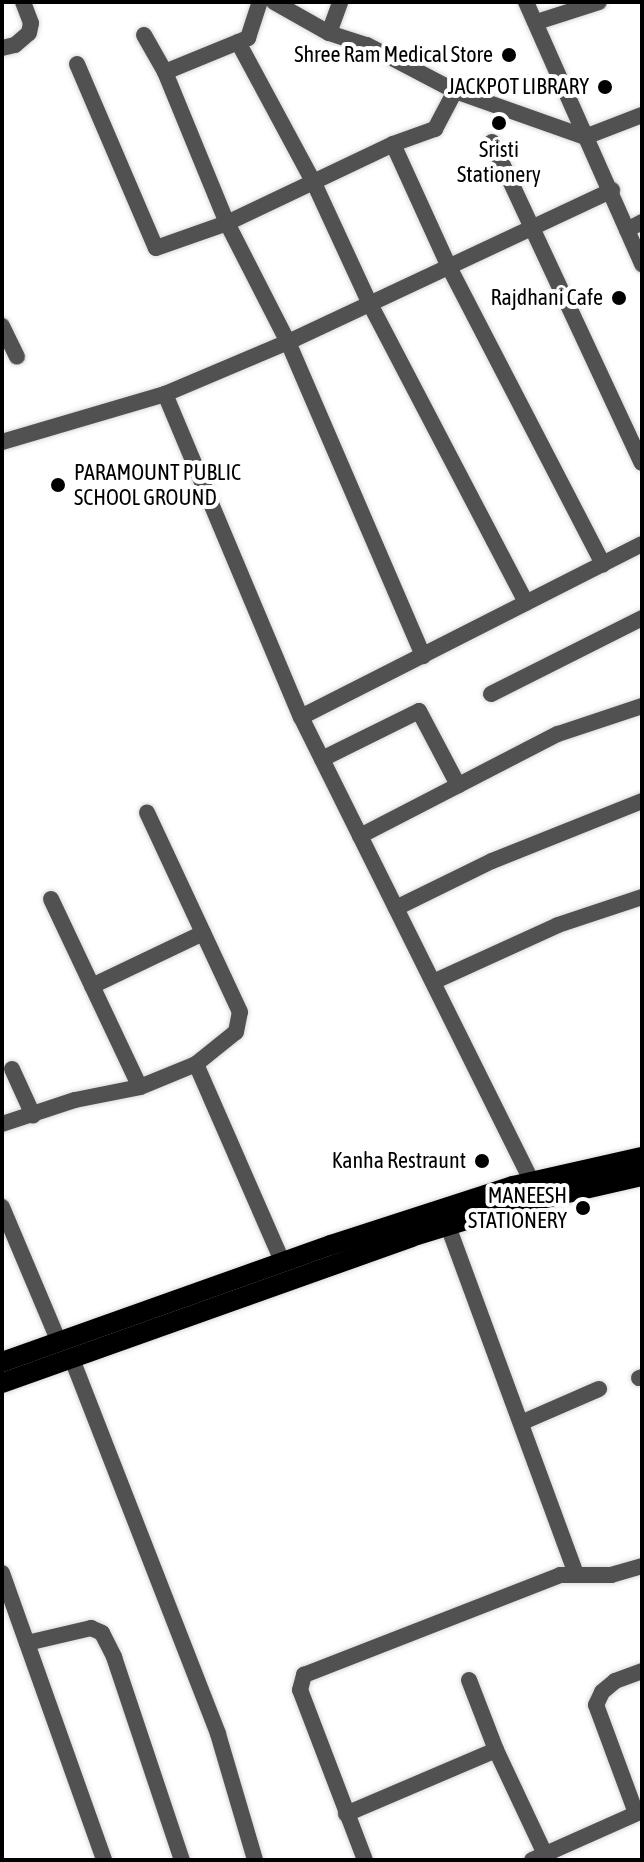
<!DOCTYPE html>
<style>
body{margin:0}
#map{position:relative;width:644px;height:1862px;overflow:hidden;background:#fff;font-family:"Asap Condensed",sans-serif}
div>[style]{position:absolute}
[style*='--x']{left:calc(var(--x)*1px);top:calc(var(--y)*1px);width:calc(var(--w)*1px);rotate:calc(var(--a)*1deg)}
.roads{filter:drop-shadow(0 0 2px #dbdbdb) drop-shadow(0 0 2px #dbdbdb)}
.minor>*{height:16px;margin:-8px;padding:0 8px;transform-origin:8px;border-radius:8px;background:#515151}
.tertiary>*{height:16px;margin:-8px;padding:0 8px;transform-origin:8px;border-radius:8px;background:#515151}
.primary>*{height:20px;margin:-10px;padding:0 10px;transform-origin:10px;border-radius:10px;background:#000}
.dots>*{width:22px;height:22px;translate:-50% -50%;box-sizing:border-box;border:4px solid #fff;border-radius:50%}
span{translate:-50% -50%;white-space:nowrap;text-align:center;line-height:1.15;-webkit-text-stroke:8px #fff;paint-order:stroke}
.poi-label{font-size:22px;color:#000}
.right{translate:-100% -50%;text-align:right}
.left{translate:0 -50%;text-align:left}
.frame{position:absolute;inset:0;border:4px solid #000;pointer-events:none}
</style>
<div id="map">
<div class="roads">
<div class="minor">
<i style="--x:274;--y:2;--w:63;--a:29.4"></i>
<i style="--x:329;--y:33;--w:40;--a:18"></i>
<i style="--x:367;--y:45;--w:99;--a:27.6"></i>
<i style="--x:455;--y:91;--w:138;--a:19.5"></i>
<i style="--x:585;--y:137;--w:61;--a:-21.1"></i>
<i style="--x:537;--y:22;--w:65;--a:-17.9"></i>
<i style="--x:329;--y:33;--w:33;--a:-70"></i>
<i style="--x:144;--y:35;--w:43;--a:60.4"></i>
<i style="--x:165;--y:72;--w:163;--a:67.7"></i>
<i style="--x:227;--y:223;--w:134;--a:62.9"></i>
<i style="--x:288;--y:342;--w:342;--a:66.7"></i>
<i style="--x:238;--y:42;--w:160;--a:61.7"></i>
<i style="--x:314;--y:183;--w:133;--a:65.2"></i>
<i style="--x:370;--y:304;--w:337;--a:62.4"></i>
<i style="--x:2;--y:48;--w:13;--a:-13"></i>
<i style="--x:15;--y:45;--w:18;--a:-41"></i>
<i style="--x:29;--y:33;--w:10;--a:-79"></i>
<i style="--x:31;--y:23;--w:22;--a:-111"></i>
<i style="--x:77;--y:64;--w:200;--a:66.8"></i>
<i style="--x:156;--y:248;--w:75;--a:-19.4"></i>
<i style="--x:227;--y:223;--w:184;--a:-25.4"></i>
<i style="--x:393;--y:144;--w:45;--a:-19.7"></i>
<i style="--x:435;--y:129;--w:43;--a:-62.2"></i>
<i style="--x:165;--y:72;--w:90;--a:-22.3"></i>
<i style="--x:248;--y:38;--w:38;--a:-72"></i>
<i style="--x:492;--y:142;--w:354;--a:65"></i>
<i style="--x:393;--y:144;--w:135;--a:65.5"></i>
<i style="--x:449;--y:267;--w:335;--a:62.6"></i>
<i style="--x:627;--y:230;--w:17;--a:-28"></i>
<i style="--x:2;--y:326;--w:34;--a:64"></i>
<i style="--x:165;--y:394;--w:350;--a:67.2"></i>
<i style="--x:301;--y:717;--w:528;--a:63.58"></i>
<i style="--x:2;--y:442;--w:170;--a:-16.4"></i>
<i style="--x:165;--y:394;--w:134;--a:-22.9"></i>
<i style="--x:288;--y:342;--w:358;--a:-25.1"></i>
<i style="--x:491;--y:694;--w:169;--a:-26.7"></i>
<i style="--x:301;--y:717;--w:382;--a:-26.9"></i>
<i style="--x:322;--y:759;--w:108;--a:-26.3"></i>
<i style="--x:419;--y:711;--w:84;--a:62.2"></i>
<i style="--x:360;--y:836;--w:223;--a:-27.3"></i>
<i style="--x:558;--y:734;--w:89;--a:-18.4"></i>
<i style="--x:51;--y:899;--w:208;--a:64.7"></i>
<i style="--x:140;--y:1087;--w:61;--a:-22.3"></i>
<i style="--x:196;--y:1064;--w:51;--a:-38.7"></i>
<i style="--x:236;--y:1032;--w:20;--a:-79"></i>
<i style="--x:240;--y:1012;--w:220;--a:-115"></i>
<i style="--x:396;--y:908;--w:107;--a:-26.1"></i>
<i style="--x:492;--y:861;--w:162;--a:-21.8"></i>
<i style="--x:433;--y:982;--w:137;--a:-24.5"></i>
<i style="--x:558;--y:925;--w:89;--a:-18.4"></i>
<i style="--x:92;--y:986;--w:123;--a:-25.5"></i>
<i style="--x:196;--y:1064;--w:217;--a:66.4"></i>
<i style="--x:12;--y:1069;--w:51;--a:65.5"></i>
<i style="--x:2;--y:1124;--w:77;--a:-18.2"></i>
<i style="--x:75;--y:1100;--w:66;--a:-11.3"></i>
<i style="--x:2;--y:1207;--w:147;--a:67.1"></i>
<i style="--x:448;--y:1226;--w:371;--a:69.8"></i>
<i style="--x:72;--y:1359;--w:402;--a:68.7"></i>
<i style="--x:218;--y:1734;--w:131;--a:73.6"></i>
<i style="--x:639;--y:1378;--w:3;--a:-18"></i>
<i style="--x:523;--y:1422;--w:83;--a:-23.5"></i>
<i style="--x:2;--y:1573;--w:305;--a:70.4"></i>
<i style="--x:27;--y:1643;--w:66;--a:-13.2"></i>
<i style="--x:91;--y:1628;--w:12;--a:24"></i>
<i style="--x:102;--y:1633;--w:27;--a:63"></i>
<i style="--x:114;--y:1657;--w:214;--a:71.5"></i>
<i style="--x:469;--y:1680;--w:75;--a:68.9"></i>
<i style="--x:496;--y:1750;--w:115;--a:64.8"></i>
<i style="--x:636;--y:1813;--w:115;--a:-110.3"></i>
<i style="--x:596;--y:1705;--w:14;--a:-65"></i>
<i style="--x:602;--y:1692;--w:17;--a:-40"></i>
<i style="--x:615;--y:1681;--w:29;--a:-20"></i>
<i style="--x:346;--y:1814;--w:163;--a:-23.1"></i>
<i style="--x:365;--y:1860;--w:182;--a:-110.9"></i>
<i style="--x:300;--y:1690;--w:16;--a:-75"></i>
<i style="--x:304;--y:1675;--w:275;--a:-21.3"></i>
<i style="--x:560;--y:1575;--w:51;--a:0"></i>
<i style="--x:611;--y:1575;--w:32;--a:-16"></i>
<i style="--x:532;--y:1860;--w:120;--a:-24"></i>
</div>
<div class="tertiary">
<i style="--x:526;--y:2;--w:287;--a:66.1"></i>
</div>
<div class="primary">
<i style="--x:2;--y:1362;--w:349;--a:-19.6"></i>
<i style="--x:331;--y:1245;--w:191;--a:-18"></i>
<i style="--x:513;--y:1186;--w:132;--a:-12.7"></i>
<i style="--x:2;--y:1383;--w:434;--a:-19.6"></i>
<i style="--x:411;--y:1237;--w:109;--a:-17.1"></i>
<i style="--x:515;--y:1205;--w:130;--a:-12.9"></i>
</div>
</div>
<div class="dots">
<i style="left:509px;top:55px;background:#000"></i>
<i style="left:605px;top:87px;background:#000"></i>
<i style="left:499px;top:123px;background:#000"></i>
<i style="left:619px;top:298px;background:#000"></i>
<i style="left:58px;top:485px;background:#000"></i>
<i style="left:482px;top:1161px;background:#000"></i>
<i style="left:583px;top:1208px;background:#000"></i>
</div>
<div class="poi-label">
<span class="right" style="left:493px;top:55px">Shree Ram Medical Store</span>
<span class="right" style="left:589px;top:87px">JACKPOT LIBRARY</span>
<span style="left:499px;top:162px">Sristi<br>Stationery</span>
<span class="right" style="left:603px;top:298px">Rajdhani Cafe</span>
<span class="left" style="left:74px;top:485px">PARAMOUNT PUBLIC<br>SCHOOL GROUND</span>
<span class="right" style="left:466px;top:1161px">Kanha Restraunt</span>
<span class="right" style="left:567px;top:1208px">MANEESH<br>STATIONERY</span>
</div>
<div class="frame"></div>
</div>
